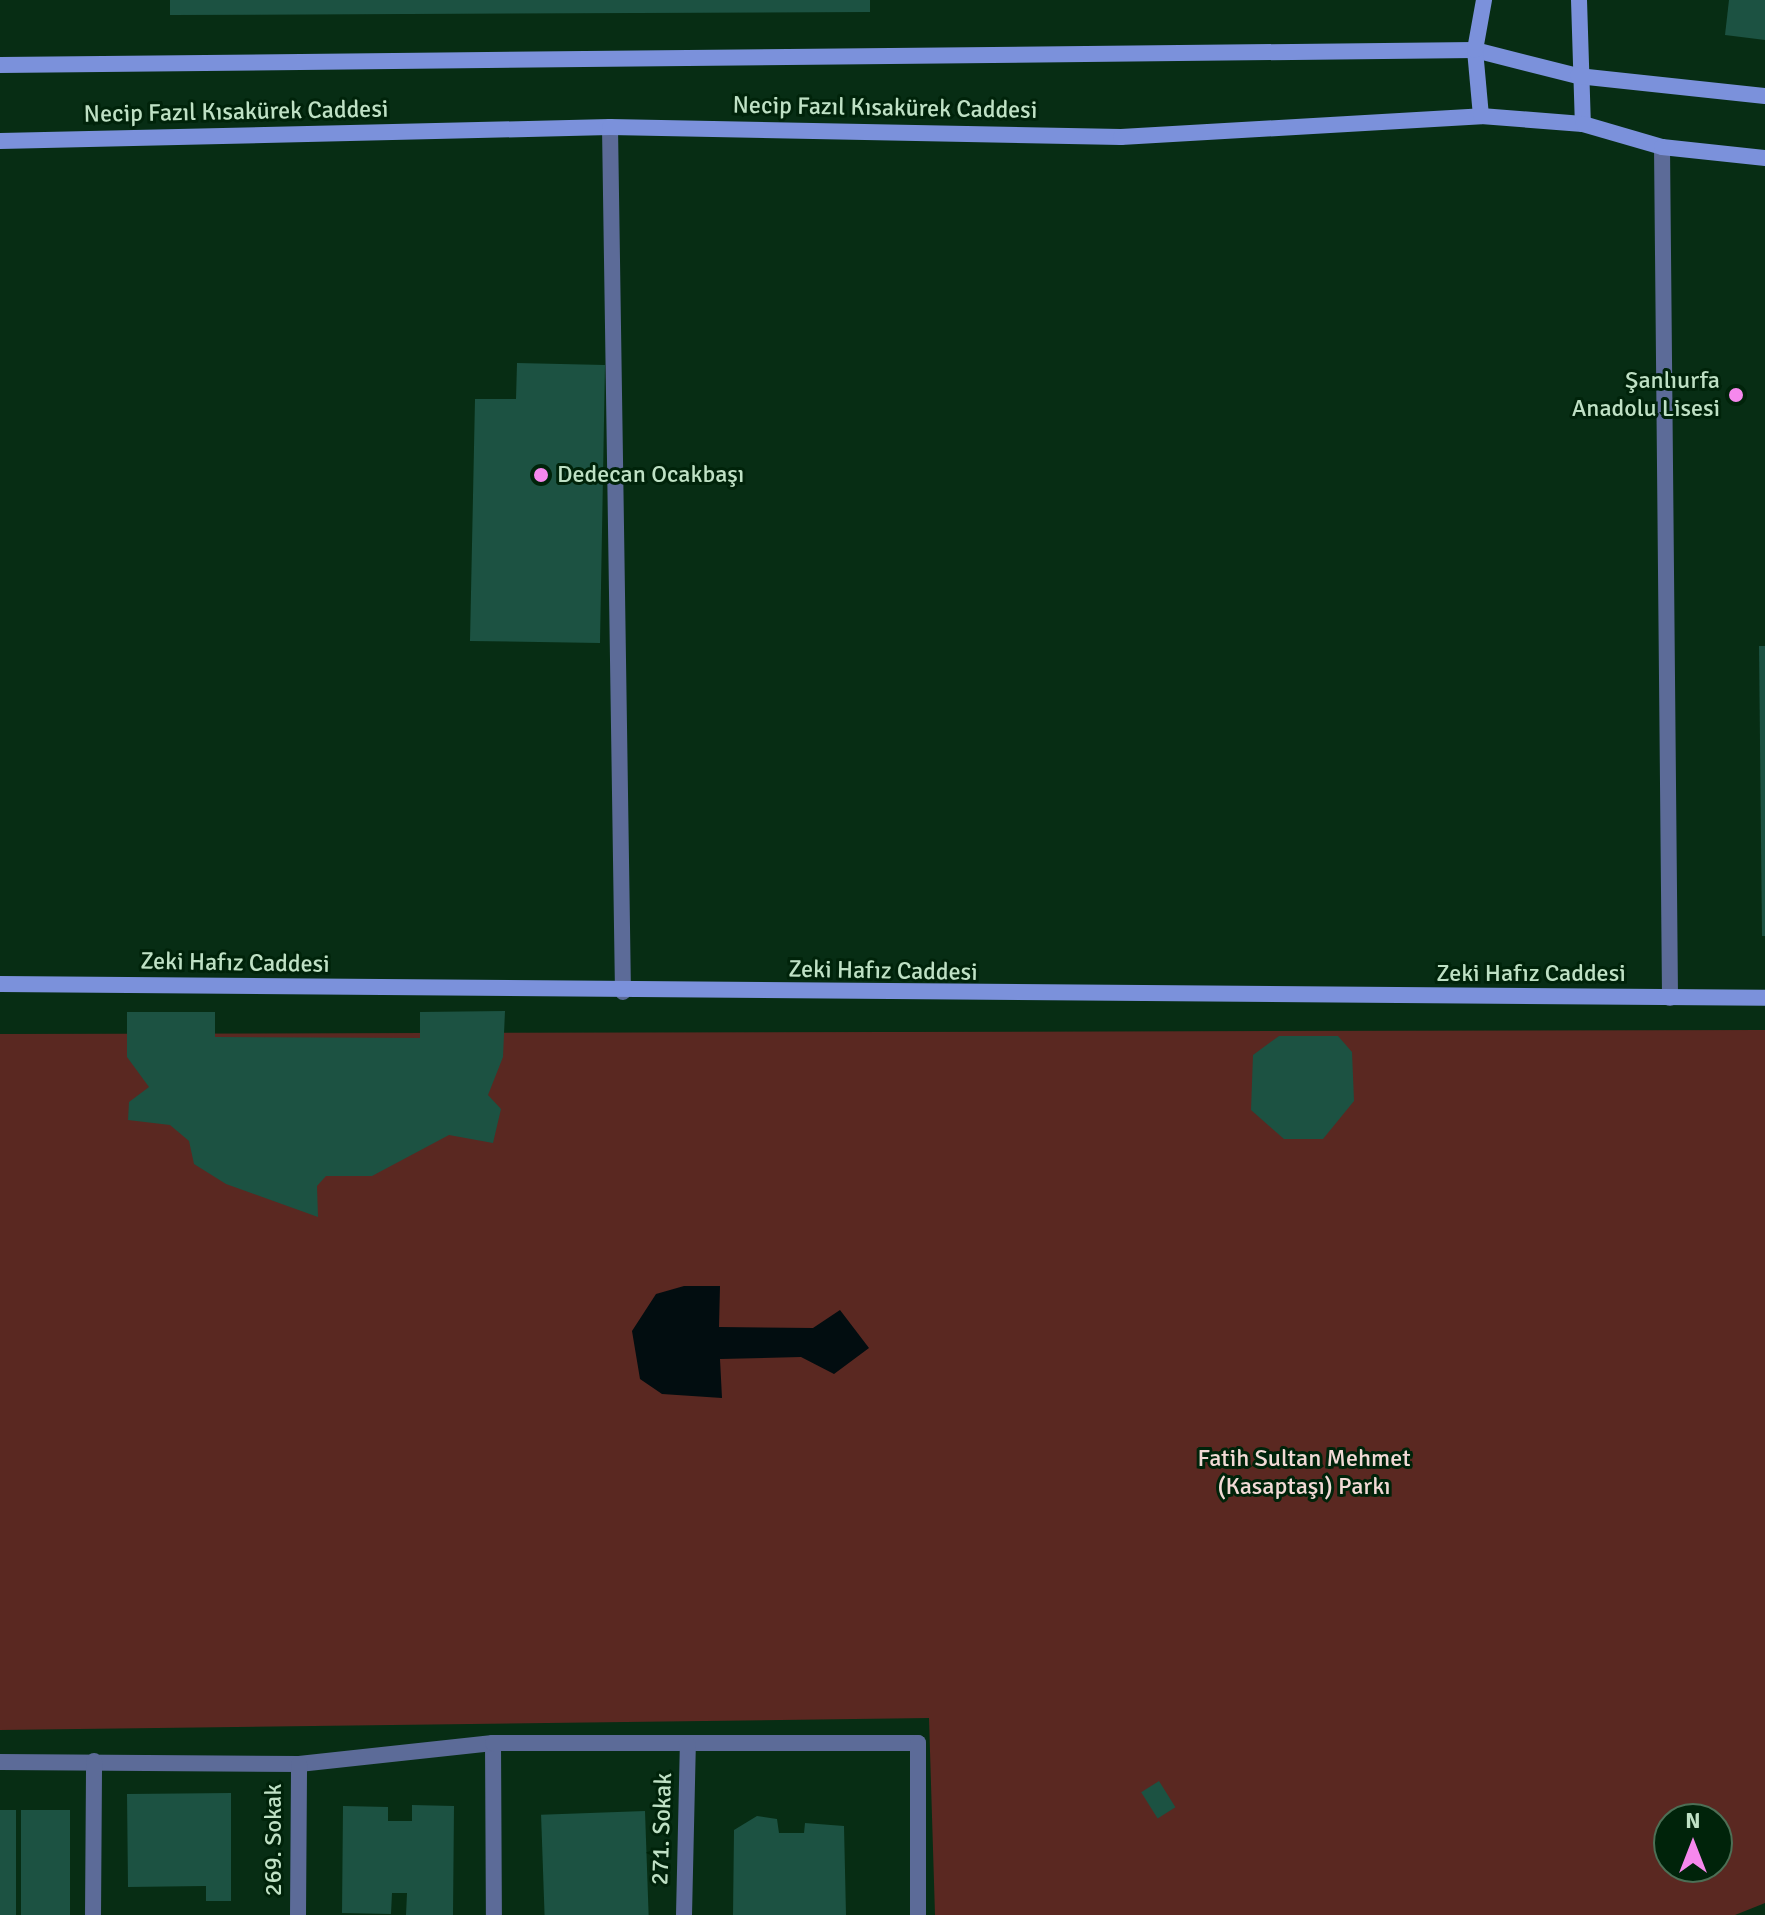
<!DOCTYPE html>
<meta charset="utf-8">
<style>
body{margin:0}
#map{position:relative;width:1765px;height:1915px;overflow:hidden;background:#072d14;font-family:Signika,sans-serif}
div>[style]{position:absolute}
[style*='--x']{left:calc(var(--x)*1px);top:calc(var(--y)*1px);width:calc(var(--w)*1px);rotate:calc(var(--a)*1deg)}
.green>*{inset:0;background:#5a2821}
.water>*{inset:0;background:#020d10}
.building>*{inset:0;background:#1c5242;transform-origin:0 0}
.street>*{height:16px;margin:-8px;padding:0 8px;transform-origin:8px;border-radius:8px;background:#5c6b98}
.secondary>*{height:16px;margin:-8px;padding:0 8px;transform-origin:8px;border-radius:8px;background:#7b91db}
.dots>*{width:22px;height:22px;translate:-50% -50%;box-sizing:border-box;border:4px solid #00230a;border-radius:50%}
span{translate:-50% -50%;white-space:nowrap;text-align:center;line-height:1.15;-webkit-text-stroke:6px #00230a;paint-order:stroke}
.street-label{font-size:24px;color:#bfe1c5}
.poi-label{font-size:24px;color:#bfe1c5}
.right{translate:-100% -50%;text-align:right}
.left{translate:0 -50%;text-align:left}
.park-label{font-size:24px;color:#f2dad6}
.north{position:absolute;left:1653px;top:1803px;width:80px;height:80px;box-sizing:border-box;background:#00230a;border:2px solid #4c6f55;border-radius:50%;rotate:0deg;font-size:22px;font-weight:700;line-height:32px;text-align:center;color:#bfe1c5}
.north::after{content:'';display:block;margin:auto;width:28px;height:36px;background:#f688ed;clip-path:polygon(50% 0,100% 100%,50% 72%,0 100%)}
</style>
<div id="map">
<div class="green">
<i style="clip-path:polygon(evenodd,1765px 1030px,1765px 1903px,1735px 1915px,935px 1915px,929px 1718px,0 1730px,0 1034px,1765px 1030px,1669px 1819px,1717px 1819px,1717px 1867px,1669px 1867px,1669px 1819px)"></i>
</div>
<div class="water">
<i style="clip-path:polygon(684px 1286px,720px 1286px,719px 1327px,813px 1328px,840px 1310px,869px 1348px,834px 1374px,801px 1357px,720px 1359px,722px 1398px,662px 1394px,640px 1379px,632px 1331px,656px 1294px)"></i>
</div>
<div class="building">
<i style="clip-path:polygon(170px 0,870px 0,870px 12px,170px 15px)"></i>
<i style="clip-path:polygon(1729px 0,1765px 0,1765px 40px,1725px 35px)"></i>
<i style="clip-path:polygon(517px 363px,605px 365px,600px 643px,470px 641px,475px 399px,516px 399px)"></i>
<i style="clip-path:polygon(1759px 646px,1765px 646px,1765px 936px,1762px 936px)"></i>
<i style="clip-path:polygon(505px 1011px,503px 1057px,488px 1095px,501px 1109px,493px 1143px,449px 1135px,372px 1176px,326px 1176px,317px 1186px,318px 1217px,226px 1184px,194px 1164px,189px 1141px,170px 1125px,128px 1120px,129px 1102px,149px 1087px,127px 1057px,127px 1012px,215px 1012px,215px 1037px,420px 1038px,420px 1012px)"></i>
<i style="clip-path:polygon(1279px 1036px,1338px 1036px,1352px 1052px,1354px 1101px,1323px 1139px,1284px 1139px,1251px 1110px,1253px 1055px)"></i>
<i style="left:1159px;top:1781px;width:31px;height:21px;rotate:58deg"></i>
<i style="clip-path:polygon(231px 1793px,231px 1901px,206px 1901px,206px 1886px,128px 1887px,127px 1794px)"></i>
<i style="clip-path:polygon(412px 1805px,454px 1806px,453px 1915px,406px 1915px,407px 1893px,392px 1893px,391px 1914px,342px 1913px,343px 1806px,388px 1807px,388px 1821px,412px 1821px)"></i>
<i style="left:0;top:1810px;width:16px;height:105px"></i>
<i style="left:70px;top:1810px;width:105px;height:49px;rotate:90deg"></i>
<i style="left:645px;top:1811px;width:104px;height:104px;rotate:88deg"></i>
<i style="clip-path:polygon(757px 1816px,777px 1819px,779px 1833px,804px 1833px,805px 1823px,844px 1826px,846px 1915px,733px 1915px,734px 1830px)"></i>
</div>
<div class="street">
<i style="--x:610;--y:127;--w:865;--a:89.14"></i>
<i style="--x:1662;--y:147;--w:851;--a:89.46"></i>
<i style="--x:493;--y:1743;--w:172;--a:89.7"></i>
<i style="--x:0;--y:1762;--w:299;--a:0.4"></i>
<i style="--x:299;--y:1764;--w:195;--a:-6.2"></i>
<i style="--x:493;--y:1743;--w:425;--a:0"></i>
<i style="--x:918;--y:1743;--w:172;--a:90"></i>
<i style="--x:93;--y:1915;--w:154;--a:-89.6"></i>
<i style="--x:298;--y:1915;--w:151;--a:-89.6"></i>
<i style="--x:684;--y:1915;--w:170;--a:-88.7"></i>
</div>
<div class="secondary">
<i style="--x:1579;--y:0;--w:124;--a:88.2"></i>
<i style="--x:0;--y:65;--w:1475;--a:-0.58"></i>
<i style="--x:1475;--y:50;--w:106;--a:14.2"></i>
<i style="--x:1578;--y:76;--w:188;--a:6.1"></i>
<i style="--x:1481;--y:116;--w:66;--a:-95.2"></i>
<i style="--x:1475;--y:50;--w:51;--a:-79.8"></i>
<i style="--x:0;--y:141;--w:610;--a:-1.31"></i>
<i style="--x:610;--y:127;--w:511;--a:1.12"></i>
<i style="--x:1121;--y:137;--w:361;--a:-3.3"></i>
<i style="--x:1481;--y:116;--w:102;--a:4.5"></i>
<i style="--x:1583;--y:124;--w:82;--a:16.2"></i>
<i style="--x:1662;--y:147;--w:104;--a:6.1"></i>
<i style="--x:0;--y:984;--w:1765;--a:0.45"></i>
</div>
<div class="dots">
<i style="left:1736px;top:395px;background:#f688ed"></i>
<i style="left:541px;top:475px;background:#f688ed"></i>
</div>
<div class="street-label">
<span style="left:885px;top:108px;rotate:1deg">Necip Fazıl Kısakürek Caddesi</span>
<span style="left:236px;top:112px;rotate:-1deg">Necip Fazıl Kısakürek Caddesi</span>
<span style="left:235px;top:963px;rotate:1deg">Zeki Hafız Caddesi</span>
<span style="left:883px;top:971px;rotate:1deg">Zeki Hafız Caddesi</span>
<span style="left:1531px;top:974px">Zeki Hafız Caddesi</span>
<span style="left:662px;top:1829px;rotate:-88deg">271. Sokak</span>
<span style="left:274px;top:1840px;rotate:-90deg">269. Sokak</span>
</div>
<div class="poi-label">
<span class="right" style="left:1720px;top:395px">Şanlıurfa<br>Anadolu Lisesi</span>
<span class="left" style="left:557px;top:475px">Dedecan Ocakbaşı</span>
</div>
<div class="park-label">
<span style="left:1304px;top:1473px">Fatih Sultan Mehmet<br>(Kasaptaşı) Parkı</span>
</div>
<div class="north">N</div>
</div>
